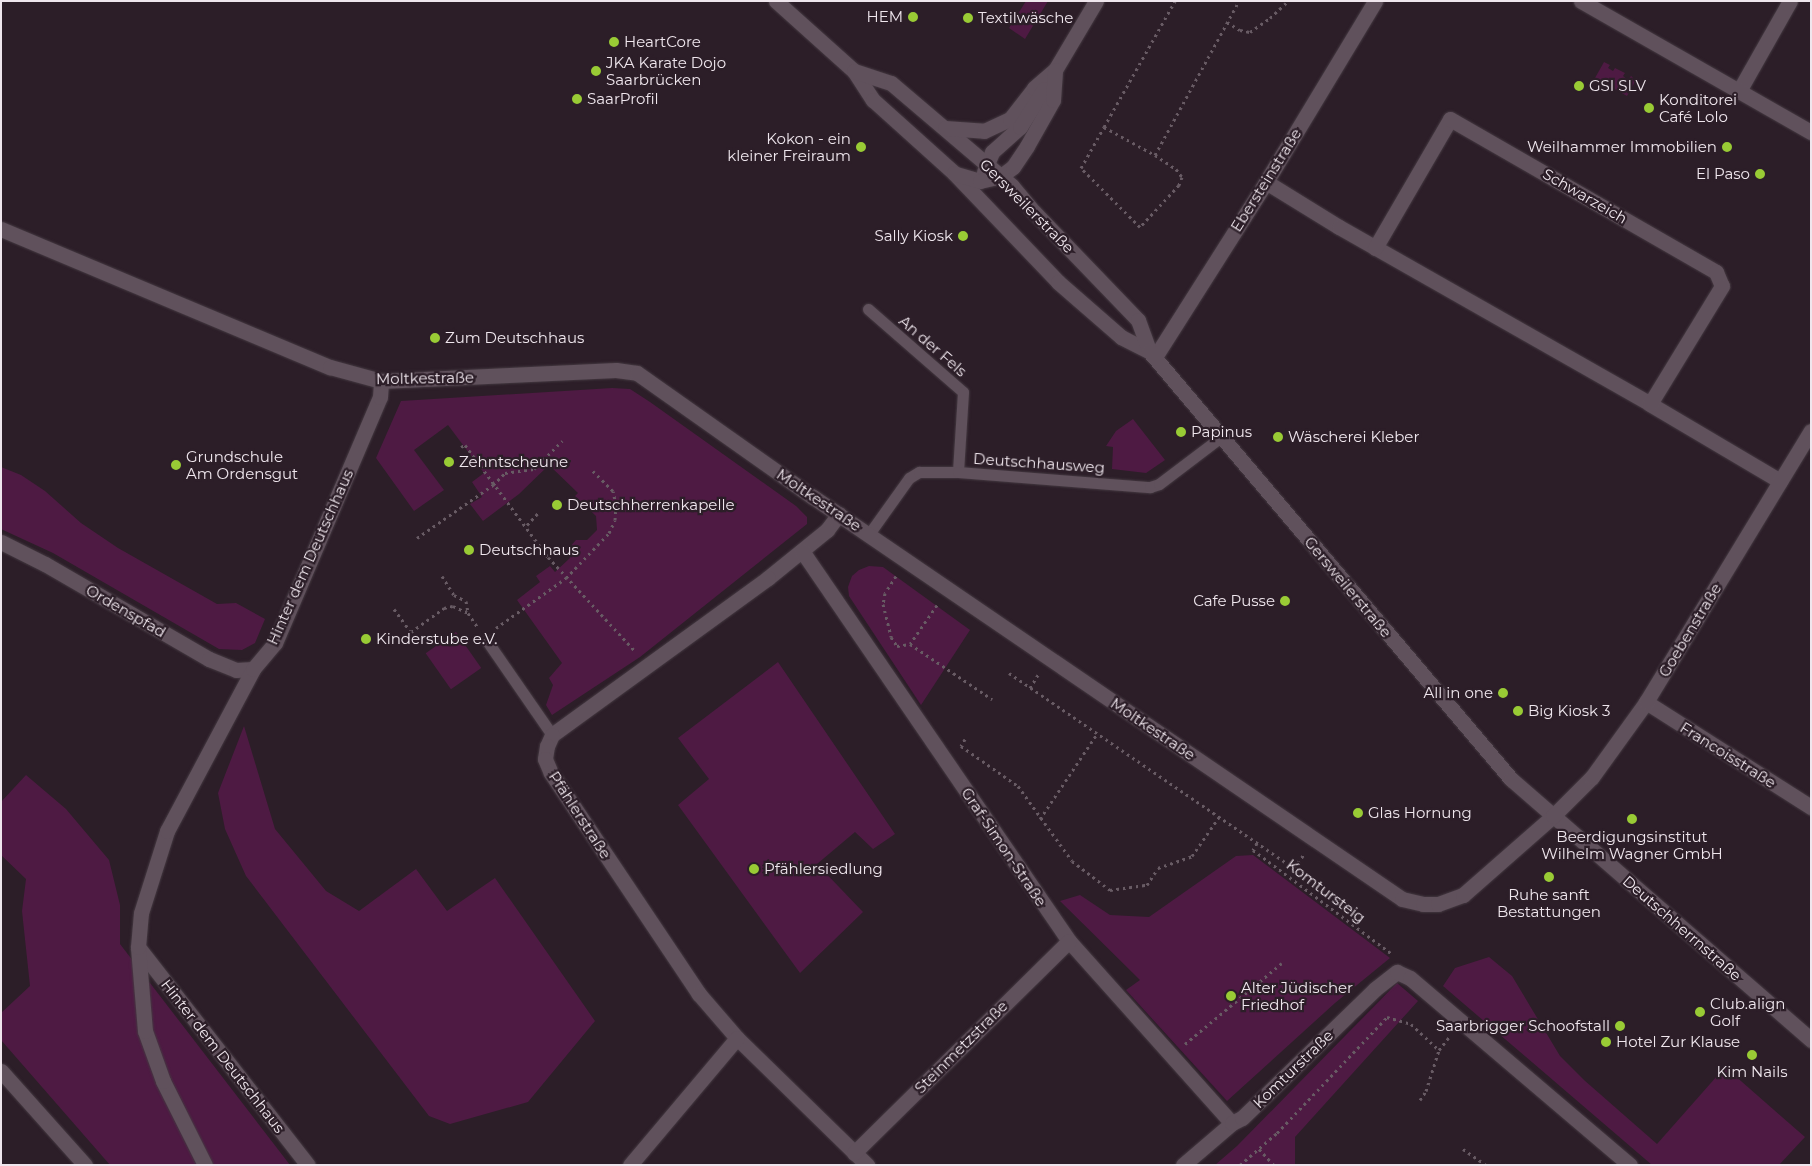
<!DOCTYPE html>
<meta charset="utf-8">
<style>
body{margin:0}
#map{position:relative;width:1812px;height:1166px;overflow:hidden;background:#2c1e28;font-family:Montserrat,sans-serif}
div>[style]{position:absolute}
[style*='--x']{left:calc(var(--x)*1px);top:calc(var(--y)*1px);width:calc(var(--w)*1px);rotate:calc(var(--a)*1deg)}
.green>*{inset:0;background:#4e1a43;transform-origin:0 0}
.path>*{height:3px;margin-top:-1.5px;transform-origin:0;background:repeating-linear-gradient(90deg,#685b64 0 2.5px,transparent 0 6.5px)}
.roads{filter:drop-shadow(0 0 1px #443941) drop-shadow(0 0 1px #443941)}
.lane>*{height:11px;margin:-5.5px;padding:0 5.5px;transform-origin:5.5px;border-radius:5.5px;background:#60515c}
.street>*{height:15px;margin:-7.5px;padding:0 7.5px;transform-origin:7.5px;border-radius:7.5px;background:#60515c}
.secondary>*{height:15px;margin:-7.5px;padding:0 7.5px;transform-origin:7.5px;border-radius:7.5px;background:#60515c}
.dots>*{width:14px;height:14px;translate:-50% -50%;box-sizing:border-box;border:2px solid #2c1e28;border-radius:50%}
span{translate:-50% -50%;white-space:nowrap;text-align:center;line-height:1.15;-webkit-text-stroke:4.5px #2c1e28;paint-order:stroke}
.poi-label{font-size:15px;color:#efe6ed}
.right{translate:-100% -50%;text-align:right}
.left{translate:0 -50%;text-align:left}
.street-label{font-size:15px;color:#efe6ed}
.frame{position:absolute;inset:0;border:2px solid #efe6ed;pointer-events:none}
</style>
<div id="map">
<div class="green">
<i style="clip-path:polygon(1026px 1px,1048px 1px,1025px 39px,1009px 28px)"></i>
<i style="clip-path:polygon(1604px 62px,1610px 65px,1608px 68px,1613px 71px,1615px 68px,1625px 73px,1623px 76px,1628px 80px,1631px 76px,1636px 80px,1627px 96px,1595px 78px)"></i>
<i style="clip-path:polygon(612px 388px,630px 389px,650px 402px,796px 506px,807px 517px,807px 524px,640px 657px,552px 715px,546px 705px,553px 685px,549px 678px,562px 663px,517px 600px,540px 582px,536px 576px,550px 566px,555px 572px,570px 558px,565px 552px,576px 540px,587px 540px,597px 530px,596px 516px,575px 496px,578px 493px,549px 465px,519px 494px,483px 521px,470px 504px,482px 497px,472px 482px,484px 473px,448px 425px,414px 450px,444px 490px,414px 511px,376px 458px,401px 401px)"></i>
<i style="clip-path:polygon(1133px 419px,1165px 460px,1146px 473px,1112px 469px,1113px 447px,1106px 446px,1116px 431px)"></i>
<i style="clip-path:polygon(1px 467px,21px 475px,45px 491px,81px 523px,118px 548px,217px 604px,236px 603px,265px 619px,255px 643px,242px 650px,219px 649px,53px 553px,1px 529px)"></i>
<i style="clip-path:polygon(869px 566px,883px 567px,970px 630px,921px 705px,849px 596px,848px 587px,852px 576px,859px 570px)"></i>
<i style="left:456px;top:632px;width:44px;height:37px;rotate:55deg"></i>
<i style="clip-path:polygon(778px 662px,895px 834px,873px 849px,855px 832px,817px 864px,863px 912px,800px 973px,678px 805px,709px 779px,678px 738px)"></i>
<i style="clip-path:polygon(244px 726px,275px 829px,326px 891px,359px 911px,416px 869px,447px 911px,495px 878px,595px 1021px,528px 1102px,450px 1124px,429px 1116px,246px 876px,225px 829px,218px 793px)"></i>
<i style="clip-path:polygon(26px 775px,66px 809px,109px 860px,120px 905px,120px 944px,290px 1165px,110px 1165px,1px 1040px,1px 1013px,30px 986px,22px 911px,26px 879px,1px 855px,1px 802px)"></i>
<i style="clip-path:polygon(1253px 855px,1390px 958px,1335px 1003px,1227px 1101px,1126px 990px,1140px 980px,1060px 901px,1080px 895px,1110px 915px,1149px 917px,1236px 856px)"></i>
<i style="clip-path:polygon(1489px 957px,1512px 976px,1560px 1056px,1584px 1080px,1657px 1144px,1725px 1067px,1805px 1137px,1779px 1165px,1652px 1165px,1443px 986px,1455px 968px)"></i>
<i style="clip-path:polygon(1397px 983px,1418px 1001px,1295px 1137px,1295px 1165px,1215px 1165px,1237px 1146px)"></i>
</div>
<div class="path">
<i style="--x:1227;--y:22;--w:15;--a:32"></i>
<i style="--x:1240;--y:30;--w:10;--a:11"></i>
<i style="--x:1250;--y:32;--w:24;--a:-35"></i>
<i style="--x:1270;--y:18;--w:25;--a:-43"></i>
<i style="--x:1104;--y:127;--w:58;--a:28.8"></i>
<i style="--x:1155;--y:155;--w:25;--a:34"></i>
<i style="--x:1176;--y:169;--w:10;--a:53"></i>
<i style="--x:1182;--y:177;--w:9;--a:111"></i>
<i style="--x:1179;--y:185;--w:57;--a:132.9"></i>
<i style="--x:1140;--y:227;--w:83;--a:-135"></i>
<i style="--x:1081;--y:168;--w:47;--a:-60.7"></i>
<i style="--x:1104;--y:127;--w:145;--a:-60.6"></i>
<i style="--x:1155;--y:155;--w:175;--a:-61.4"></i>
<i style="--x:461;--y:447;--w:4;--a:-27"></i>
<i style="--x:465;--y:445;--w:139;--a:53.5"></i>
<i style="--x:548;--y:557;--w:128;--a:47.2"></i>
<i style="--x:527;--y:525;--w:16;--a:-47"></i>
<i style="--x:417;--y:538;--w:93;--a:-34.9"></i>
<i style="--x:493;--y:485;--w:17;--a:-45"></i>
<i style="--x:505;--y:473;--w:29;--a:-8"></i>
<i style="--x:534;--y:469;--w:40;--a:-45"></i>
<i style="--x:442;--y:576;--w:22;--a:58"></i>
<i style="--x:454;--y:595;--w:13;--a:27"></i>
<i style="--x:466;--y:601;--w:11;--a:80"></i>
<i style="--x:896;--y:576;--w:20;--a:123"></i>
<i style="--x:885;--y:593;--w:11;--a:100"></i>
<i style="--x:883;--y:604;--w:34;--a:76"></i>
<i style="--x:891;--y:637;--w:11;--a:56"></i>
<i style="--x:897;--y:646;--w:13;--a:-9"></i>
<i style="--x:937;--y:605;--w:47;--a:124.7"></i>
<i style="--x:910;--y:644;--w:99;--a:33.9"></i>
<i style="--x:394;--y:609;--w:29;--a:54"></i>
<i style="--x:411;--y:632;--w:41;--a:-36"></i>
<i style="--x:444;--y:608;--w:9;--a:-13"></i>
<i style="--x:453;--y:606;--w:17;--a:25"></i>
<i style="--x:468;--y:613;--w:18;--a:56"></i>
<i style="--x:496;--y:628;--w:86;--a:-35.5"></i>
<i style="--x:566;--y:578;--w:62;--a:-46.3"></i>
<i style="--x:609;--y:533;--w:14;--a:-65"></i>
<i style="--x:615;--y:520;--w:15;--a:-86"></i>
<i style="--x:616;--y:505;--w:14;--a:-102"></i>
<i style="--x:613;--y:491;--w:31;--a:-135"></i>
<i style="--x:1009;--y:673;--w:345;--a:34.4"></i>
<i style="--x:1294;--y:868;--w:17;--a:-54"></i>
<i style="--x:1030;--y:688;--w:17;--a:-59"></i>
<i style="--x:965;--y:739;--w:8;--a:120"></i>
<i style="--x:961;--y:746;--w:70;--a:35.1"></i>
<i style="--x:1018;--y:786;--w:92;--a:54.2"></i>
<i style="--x:1072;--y:861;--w:48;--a:37.3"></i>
<i style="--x:1110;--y:890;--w:37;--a:-8"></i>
<i style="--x:1147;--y:885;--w:20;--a:-57"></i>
<i style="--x:1158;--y:868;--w:36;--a:-19"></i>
<i style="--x:1192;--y:856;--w:47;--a:-55.3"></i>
<i style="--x:1040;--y:819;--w:102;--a:-56.2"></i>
<i style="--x:1257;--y:843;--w:8;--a:120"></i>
<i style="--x:1253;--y:850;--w:174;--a:36.8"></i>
<i style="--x:1185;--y:1044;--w:126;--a:-39.9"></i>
<i style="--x:1420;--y:1100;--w:11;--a:-56"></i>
<i style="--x:1426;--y:1091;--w:43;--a:-72.4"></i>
<i style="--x:1439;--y:1050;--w:16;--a:-52"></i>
<i style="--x:1259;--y:1149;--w:22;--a:47"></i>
<i style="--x:1463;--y:1149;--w:28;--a:35"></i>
<i style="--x:1240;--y:1165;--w:49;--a:-40.9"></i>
<i style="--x:1277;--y:1133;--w:160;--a:-46.5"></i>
<i style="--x:1387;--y:1017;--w:25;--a:16"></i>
<i style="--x:1411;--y:1024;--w:38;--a:43"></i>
</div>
<div class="roads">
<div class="lane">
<i style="--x:868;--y:309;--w:126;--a:41.1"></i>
<i style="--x:963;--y:392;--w:80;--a:93.6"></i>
<i style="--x:869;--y:534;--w:69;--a:-54.5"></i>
<i style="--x:909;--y:478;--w:12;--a:-31"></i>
<i style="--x:919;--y:472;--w:39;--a:0"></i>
<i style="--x:958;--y:472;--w:193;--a:4.5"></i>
<i style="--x:1150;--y:487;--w:9;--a:-18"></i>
<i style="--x:1159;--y:484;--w:78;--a:-37.2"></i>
<i style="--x:487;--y:641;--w:114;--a:55.3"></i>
</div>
<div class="street">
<i style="--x:1739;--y:91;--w:103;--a:-60.5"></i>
<i style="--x:1266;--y:182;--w:86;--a:31.7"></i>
<i style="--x:1339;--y:227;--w:358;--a:29.6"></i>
<i style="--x:1650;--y:404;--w:151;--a:30.6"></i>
<i style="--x:1375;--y:248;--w:149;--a:-59.8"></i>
<i style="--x:1450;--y:119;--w:307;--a:29.9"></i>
<i style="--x:1716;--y:272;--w:15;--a:67"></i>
<i style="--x:1722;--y:286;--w:138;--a:121.4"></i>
<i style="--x:1155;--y:357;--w:207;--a:-57.6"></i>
<i style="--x:1266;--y:182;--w:211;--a:-58.9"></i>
<i style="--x:839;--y:514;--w:20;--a:127"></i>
<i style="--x:827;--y:530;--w:76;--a:140.9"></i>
<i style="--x:768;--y:578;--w:267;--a:144"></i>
<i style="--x:552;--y:735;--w:12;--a:114"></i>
<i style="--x:547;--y:746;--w:13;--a:99"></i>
<i style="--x:545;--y:759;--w:15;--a:67"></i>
<i style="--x:551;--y:773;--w:266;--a:56.2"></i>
<i style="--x:699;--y:994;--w:58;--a:49.2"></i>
<i style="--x:737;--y:1038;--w:182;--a:44.3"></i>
<i style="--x:1;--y:542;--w:49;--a:26.6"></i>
<i style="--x:45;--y:564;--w:190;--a:30.1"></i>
<i style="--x:209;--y:659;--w:29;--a:22"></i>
<i style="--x:236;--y:670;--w:17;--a:-3"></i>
<i style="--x:802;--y:551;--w:473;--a:55.6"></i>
<i style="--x:1069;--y:941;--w:244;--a:48.2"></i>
<i style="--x:1646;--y:702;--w:196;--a:32.5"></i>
<i style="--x:138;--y:947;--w:276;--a:52.1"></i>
<i style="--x:1;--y:1071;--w:126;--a:48.2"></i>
<i style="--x:854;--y:1153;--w:302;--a:-44.6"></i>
<i style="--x:205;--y:1165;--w:94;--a:-116.6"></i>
<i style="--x:163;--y:1081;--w:53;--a:-109.8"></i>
<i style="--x:145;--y:1031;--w:84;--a:-94.8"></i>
<i style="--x:138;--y:947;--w:34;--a:-85"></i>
<i style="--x:141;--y:913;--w:86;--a:-72.4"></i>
<i style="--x:167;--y:831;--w:183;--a:-62"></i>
<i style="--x:253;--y:669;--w:34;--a:-50"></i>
<i style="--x:275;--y:643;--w:267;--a:-66.9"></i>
<i style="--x:380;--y:397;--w:16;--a:-86"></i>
<i style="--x:630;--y:1165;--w:166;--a:-49.9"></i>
<i style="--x:1183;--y:1165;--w:65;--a:-40.6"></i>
<i style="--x:1232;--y:1123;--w:11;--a:-27"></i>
<i style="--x:1242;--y:1118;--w:185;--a:-44.1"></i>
<i style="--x:1375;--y:989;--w:28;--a:-38"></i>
<i style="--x:1397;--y:972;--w:14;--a:25"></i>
<i style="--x:1410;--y:978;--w:289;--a:40.4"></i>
</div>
<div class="secondary">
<i style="--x:776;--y:1;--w:105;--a:41.9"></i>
<i style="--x:854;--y:71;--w:35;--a:57"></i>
<i style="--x:873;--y:100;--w:109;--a:42"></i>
<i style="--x:954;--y:173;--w:151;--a:46.3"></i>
<i style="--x:1058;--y:282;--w:84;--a:41.1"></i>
<i style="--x:1121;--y:337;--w:31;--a:27"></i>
<i style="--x:1581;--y:1;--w:265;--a:29.7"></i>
<i style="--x:854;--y:71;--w:39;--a:18"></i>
<i style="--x:891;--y:83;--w:159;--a:40.4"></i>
<i style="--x:1012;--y:186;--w:34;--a:50"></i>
<i style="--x:1034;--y:212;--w:150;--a:46.1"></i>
<i style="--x:1138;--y:320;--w:33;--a:70"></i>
<i style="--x:1149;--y:351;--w:561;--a:49.78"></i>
<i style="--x:1511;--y:779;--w:398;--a:41"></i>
<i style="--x:945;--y:128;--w:39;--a:4"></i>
<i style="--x:984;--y:131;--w:29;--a:-25"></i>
<i style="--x:1010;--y:119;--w:39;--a:-52"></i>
<i style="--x:1034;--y:88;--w:28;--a:-41"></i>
<i style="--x:1055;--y:70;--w:80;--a:-59.3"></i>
<i style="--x:984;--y:172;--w:22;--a:-68"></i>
<i style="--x:992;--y:152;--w:38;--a:-42"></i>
<i style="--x:1020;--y:127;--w:45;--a:-57.7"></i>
<i style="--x:956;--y:174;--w:25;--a:16"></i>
<i style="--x:980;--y:181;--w:22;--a:-13"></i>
<i style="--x:1001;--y:176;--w:15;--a:-37"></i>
<i style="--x:1013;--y:167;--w:25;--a:-56"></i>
<i style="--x:1027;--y:146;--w:53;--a:-60.5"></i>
<i style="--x:1053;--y:100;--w:30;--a:-86"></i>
<i style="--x:1;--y:229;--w:357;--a:22.8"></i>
<i style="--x:330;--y:367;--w:53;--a:15.4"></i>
<i style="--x:381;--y:381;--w:235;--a:-2.7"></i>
<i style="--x:616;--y:370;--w:21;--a:8"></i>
<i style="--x:637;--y:373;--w:215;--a:35.2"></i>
<i style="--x:813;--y:497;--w:713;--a:34.31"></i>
<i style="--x:1402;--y:899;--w:22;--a:13"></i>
<i style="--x:1423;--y:904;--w:15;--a:0"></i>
<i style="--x:1438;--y:904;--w:27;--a:-20"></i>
<i style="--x:1463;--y:895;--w:120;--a:-41.3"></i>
<i style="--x:1553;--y:816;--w:55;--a:-45"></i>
<i style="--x:1592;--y:777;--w:92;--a:-54.2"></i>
<i style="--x:1646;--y:702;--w:317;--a:-58.7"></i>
</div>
</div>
<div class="dots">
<i style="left:913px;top:17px;background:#99cb35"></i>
<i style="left:968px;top:18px;background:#99cb35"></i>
<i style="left:614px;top:42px;background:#99cb35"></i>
<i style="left:596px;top:71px;background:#99cb35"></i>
<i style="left:1579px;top:86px;background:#99cb35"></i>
<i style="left:577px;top:99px;background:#99cb35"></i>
<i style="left:1649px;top:108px;background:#99cb35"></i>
<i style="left:861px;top:147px;background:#99cb35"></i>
<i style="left:1727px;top:147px;background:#99cb35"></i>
<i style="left:1760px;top:174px;background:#99cb35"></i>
<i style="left:963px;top:236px;background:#99cb35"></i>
<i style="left:435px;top:338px;background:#99cb35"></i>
<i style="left:1181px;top:432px;background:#99cb35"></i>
<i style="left:1278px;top:437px;background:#99cb35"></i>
<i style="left:449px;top:462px;background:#99cb35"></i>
<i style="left:176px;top:465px;background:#99cb35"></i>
<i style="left:557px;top:505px;background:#99cb35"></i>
<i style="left:469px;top:550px;background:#99cb35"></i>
<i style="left:1285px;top:601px;background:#99cb35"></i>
<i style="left:366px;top:639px;background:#99cb35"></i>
<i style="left:1503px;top:693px;background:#99cb35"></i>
<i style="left:1518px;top:711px;background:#99cb35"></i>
<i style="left:1358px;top:813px;background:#99cb35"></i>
<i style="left:1632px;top:819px;background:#99cb35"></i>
<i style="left:754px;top:869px;background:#99cb35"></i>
<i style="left:1549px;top:877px;background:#99cb35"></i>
<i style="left:1231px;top:996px;background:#99cb35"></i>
<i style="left:1700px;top:1012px;background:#99cb35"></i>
<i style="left:1620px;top:1026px;background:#99cb35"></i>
<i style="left:1606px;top:1042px;background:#99cb35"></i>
<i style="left:1752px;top:1055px;background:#99cb35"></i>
</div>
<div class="poi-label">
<span class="right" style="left:903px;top:17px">HEM</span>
<span class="left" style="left:978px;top:18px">Textilwäsche</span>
<span class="left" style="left:624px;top:42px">HeartCore</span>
<span class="left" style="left:606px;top:71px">JKA Karate Dojo<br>Saarbrücken</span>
<span class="left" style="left:1589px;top:86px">GSI SLV</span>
<span class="left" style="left:587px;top:99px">SaarProfil</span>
<span class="left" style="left:1659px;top:108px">Konditorei<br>Café Lolo</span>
<span class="right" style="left:851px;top:147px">Kokon - ein<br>kleiner Freiraum</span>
<span class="right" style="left:1717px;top:147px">Weilhammer Immobilien</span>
<span class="right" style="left:1750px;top:174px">El Paso</span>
<span class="right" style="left:953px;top:236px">Sally Kiosk</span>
<span class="left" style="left:445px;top:338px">Zum Deutschhaus</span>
<span class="left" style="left:1191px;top:432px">Papinus</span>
<span class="left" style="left:1288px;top:437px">Wäscherei Kleber</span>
<span class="left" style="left:186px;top:465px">Grundschule<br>Am Ordensgut</span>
<span class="left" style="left:459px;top:462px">Zehntscheune</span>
<span class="left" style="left:567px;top:505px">Deutschherrenkapelle</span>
<span class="left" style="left:479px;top:550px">Deutschhaus</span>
<span class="right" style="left:1275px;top:601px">Cafe Pusse</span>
<span class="left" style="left:376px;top:639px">Kinderstube e.V.</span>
<span class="right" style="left:1493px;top:693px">All in one</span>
<span class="left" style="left:1528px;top:711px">Big Kiosk 3</span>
<span class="left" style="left:1368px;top:813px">Glas Hornung</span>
<span style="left:1632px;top:845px">Beerdigungsinstitut<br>Wilhelm Wagner GmbH</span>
<span class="left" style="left:764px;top:869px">Pfählersiedlung</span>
<span style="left:1549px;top:903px">Ruhe sanft<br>Bestattungen</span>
<span class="left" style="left:1241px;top:996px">Alter Jüdischer<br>Friedhof</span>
<span class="left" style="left:1710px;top:1012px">Club.align<br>Golf</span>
<span class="right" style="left:1610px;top:1026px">Saarbrigger Schoofstall</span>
<span class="left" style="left:1616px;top:1042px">Hotel Zur Klause</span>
<span style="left:1752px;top:1072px">Kim Nails</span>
</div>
<div class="street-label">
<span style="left:1266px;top:180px;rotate:-58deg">Ebersteinstraße</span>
<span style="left:1585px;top:196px;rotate:30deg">Schwarzeich</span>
<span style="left:1027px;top:206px;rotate:45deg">Gersweilerstraße</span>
<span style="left:933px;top:346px;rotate:41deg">An der Fels</span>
<span style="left:425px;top:378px;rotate:-1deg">Moltkestraße</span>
<span style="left:1039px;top:463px;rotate:4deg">Deutschhausweg</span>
<span style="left:819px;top:500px;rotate:34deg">Moltkestraße</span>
<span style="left:310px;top:557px;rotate:-66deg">Hinter dem Deutschhaus</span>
<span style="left:1348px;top:587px;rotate:50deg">Gersweilerstraße</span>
<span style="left:126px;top:611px;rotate:30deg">Ordenspfad</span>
<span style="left:1690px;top:630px;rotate:-59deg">Goebenstraße</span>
<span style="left:1153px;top:729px;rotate:34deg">Moltkestraße</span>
<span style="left:1728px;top:755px;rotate:32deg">Francoisstraße</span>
<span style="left:580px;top:815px;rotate:57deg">Pfählerstraße</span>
<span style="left:1004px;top:847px;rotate:56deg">Graf-Simon-Straße</span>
<span style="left:1326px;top:891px;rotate:37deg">Komtursteig</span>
<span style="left:1682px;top:928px;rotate:41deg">Deutschherrnstraße</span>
<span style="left:961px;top:1047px;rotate:-45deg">Steinmetzstraße</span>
<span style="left:223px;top:1056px;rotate:52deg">Hinter dem Deutschhaus</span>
<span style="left:1293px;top:1069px;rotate:-44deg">Komturstraße</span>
</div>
<div class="frame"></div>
</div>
